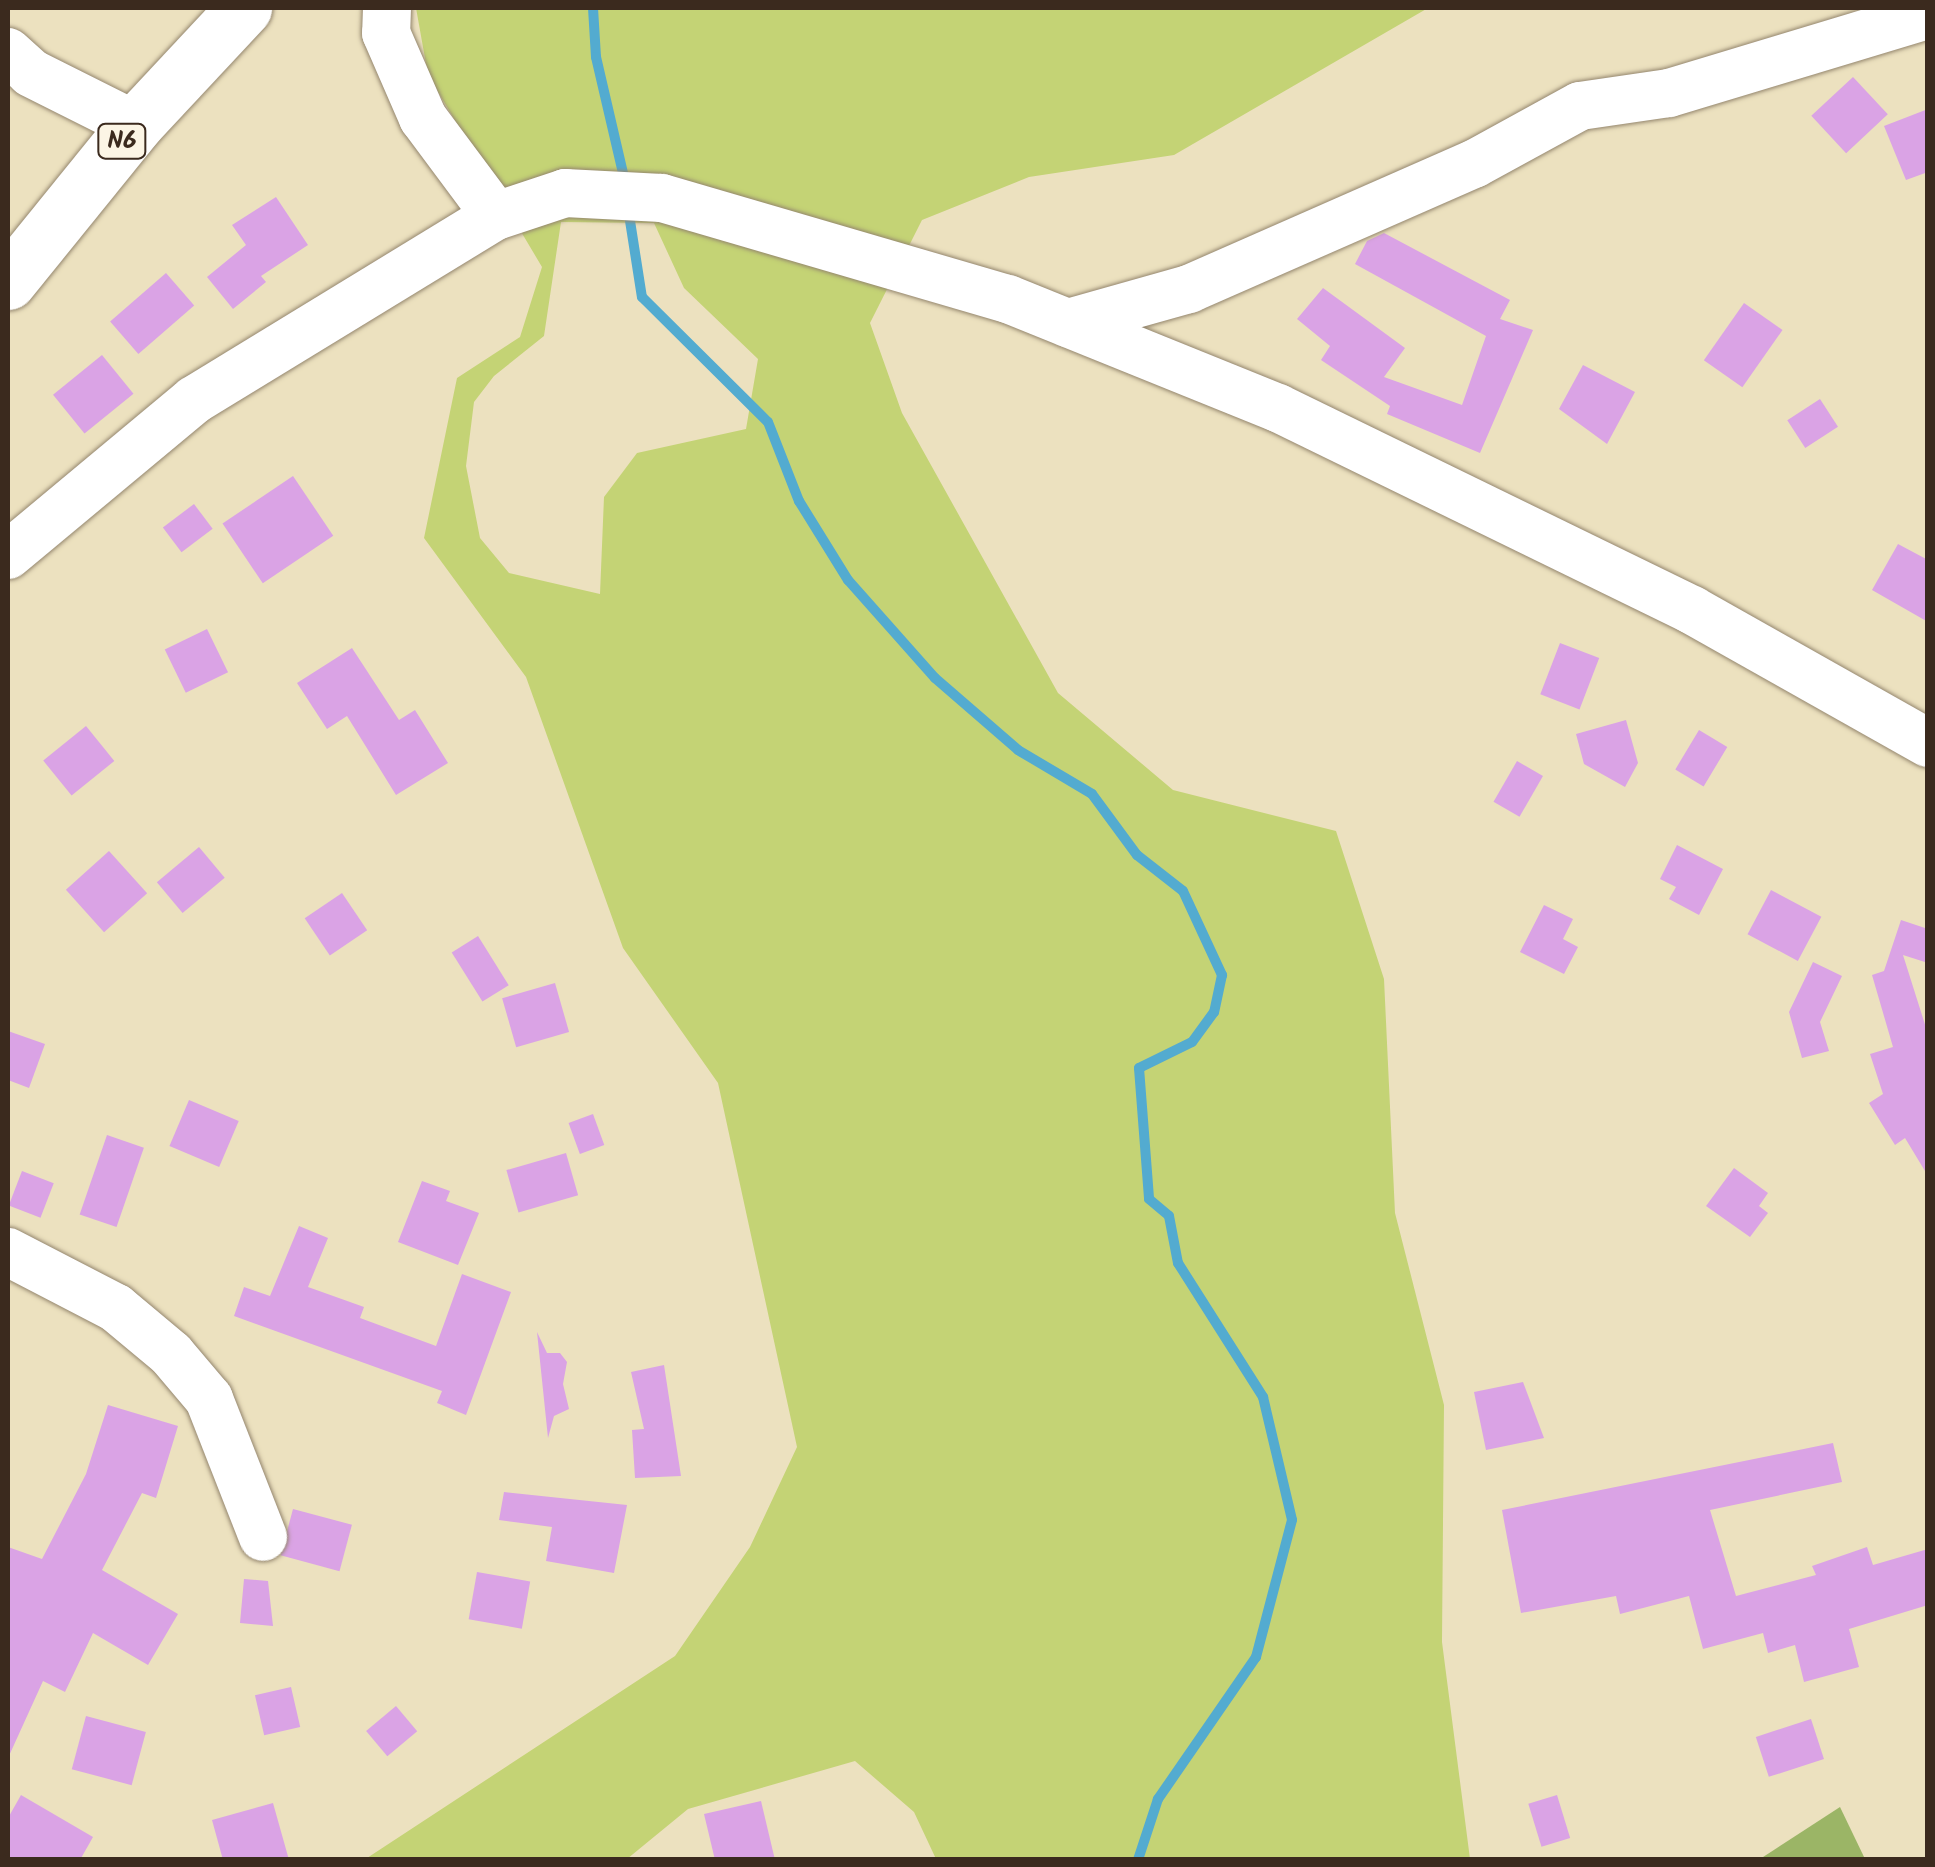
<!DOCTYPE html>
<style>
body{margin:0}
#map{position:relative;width:1935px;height:1867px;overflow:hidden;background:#ece1bf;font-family:Kalam,sans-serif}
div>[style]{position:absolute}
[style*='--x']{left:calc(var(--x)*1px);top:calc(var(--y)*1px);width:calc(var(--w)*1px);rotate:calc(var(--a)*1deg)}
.green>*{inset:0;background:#c4d375}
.forest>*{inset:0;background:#9bb566}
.stream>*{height:10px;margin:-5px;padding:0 5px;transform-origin:5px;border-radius:5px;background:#53abd0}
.building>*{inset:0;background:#daa3e5;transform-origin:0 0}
.roads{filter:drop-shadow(0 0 2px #94866e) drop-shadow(0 0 2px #94866e)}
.minor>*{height:48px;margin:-24px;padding:0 24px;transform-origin:24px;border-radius:24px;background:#fff}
.highway>*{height:55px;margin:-27.5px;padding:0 27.5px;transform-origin:27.5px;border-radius:27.5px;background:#fff}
span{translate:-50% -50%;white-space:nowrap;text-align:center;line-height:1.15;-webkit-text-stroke:8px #fcf5e5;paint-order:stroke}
.shield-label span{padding:2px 8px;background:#fcf5e5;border:2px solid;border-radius:8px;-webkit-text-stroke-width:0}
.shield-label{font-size:25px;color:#3b2a1e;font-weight:700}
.frame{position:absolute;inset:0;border:10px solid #3b2a1e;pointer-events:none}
</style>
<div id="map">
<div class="green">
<i style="clip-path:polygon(evenodd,416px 8px,1428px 8px,1174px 155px,1029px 177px,922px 220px,870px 323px,902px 413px,1058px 693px,1173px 790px,1336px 831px,1384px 979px,1395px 1213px,1444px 1405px,1442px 1642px,1470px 1859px,936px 1859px,914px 1812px,855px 1761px,688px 1809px,627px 1859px,364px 1860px,675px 1656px,750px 1547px,797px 1447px,718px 1083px,623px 948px,526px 677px,424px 538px,457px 378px,520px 337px,542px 267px,428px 75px,416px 8px,561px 222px,654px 223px,684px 288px,758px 359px,746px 429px,637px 453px,604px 497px,600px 594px,509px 573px,480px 538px,466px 466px,474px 402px,494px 376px,544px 336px,561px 222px)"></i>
</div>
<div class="forest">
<i style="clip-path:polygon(1840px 1807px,1865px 1859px,1760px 1859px)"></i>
</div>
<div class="stream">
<i style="--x:593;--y:8;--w:49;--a:86.5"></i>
<i style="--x:596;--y:57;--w:132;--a:76.9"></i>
<i style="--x:628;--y:208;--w:90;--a:81.1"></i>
<i style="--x:642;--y:297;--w:177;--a:44.8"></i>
<i style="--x:768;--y:422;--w:85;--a:68.6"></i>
<i style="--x:799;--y:501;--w:93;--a:58.2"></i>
<i style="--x:848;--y:580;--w:131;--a:48.4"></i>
<i style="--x:935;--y:678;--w:110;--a:40.9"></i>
<i style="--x:1018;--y:750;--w:86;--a:30.7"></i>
<i style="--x:1092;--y:794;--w:76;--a:53.6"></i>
<i style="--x:1137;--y:855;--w:58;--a:38"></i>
<i style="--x:1183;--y:891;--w:93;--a:65.1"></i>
<i style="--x:1222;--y:975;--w:38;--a:102"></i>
<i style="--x:1214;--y:1012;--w:37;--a:126"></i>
<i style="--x:1192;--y:1042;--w:59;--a:153.9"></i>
<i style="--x:1139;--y:1068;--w:131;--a:85.6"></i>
<i style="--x:1149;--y:1199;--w:26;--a:40"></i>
<i style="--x:1169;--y:1216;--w:48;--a:79.2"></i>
<i style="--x:1178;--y:1263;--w:159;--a:57.6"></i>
<i style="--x:1263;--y:1397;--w:126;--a:76.7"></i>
<i style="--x:1292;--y:1520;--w:142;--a:104.7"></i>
<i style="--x:1256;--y:1657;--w:173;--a:124.6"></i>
<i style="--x:1158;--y:1799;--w:64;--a:108.2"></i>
</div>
<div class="building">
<i style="left:1853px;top:77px;width:51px;height:57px;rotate:47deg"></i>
<i style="clip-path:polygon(1928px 109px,1928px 172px,1906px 180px,1884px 126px)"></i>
<i style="clip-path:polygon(276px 197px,308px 245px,261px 276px,266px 282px,233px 309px,207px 277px,246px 245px,232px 225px)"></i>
<i style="clip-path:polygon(1384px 233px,1510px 300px,1500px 319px,1533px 330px,1480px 453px,1387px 414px,1390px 406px,1321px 360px,1330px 346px,1297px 319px,1323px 288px,1405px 348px,1384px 377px,1462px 405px,1486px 336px,1355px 264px,1367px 241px)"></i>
<i style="left:166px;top:273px;width:43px;height:74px;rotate:49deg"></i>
<i style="left:1744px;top:303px;width:47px;height:70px;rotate:35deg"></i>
<i style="left:102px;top:355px;width:50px;height:63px;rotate:51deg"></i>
<i style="clip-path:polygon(1583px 365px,1635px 392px,1607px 444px,1559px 409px)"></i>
<i style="left:1820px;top:399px;width:33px;height:39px;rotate:57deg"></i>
<i style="left:293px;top:476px;width:72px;height:85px;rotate:56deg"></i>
<i style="left:194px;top:504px;width:31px;height:39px;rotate:53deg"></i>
<i style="clip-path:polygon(1898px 544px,1928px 560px,1928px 622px,1872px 590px)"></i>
<i style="left:207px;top:629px;width:48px;height:47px;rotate:64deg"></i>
<i style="left:1560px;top:643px;width:42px;height:55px;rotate:21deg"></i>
<i style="clip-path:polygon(352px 648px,399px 720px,415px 710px,448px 763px,396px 795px,347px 716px,327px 729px,297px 683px)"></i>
<i style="clip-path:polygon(1626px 720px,1638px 763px,1625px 787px,1584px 764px,1576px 734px)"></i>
<i style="left:86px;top:726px;width:45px;height:55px;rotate:51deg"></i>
<i style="left:1699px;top:730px;width:33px;height:46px;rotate:31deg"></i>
<i style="left:1517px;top:761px;width:30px;height:47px;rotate:30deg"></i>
<i style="clip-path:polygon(1677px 845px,1723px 869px,1699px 915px,1669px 899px,1676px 887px,1660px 879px)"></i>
<i style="left:199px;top:847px;width:40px;height:55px;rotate:50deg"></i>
<i style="left:109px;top:851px;width:57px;height:58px;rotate:48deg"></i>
<i style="left:1771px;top:890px;width:57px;height:50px;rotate:28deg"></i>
<i style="left:342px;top:893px;width:45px;height:45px;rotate:56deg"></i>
<i style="clip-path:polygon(1544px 905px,1573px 919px,1563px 939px,1578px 947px,1564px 974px,1520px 952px)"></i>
<i style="clip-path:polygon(1901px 920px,1928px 929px,1928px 963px,1903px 955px,1928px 1034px,1928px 1176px,1905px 1138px,1895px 1145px,1869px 1103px,1883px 1094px,1870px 1054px,1893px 1047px,1872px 975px,1884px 971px)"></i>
<i style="left:478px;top:936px;width:58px;height:31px;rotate:58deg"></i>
<i style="clip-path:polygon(1813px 962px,1842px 976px,1820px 1022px,1829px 1051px,1802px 1058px,1789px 1012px)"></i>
<i style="left:555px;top:983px;width:51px;height:55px;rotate:74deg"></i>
<i style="clip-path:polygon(8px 1031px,45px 1044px,29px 1088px,8px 1080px)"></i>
<i style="left:189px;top:1100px;width:54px;height:50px;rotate:23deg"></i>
<i style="left:593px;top:1114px;width:33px;height:26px;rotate:70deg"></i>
<i style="left:107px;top:1135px;width:39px;height:84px;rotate:19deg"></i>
<i style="left:566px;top:1153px;width:44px;height:62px;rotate:74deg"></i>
<i style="clip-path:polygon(1734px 1168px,1768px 1193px,1759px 1206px,1768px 1213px,1750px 1237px,1706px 1206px)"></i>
<i style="left:22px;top:1171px;width:34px;height:37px;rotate:21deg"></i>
<i style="clip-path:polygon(422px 1181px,450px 1191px,446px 1201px,479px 1213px,458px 1265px,398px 1242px)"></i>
<i style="clip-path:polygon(299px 1226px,328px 1238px,308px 1287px,364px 1307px,360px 1318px,436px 1346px,462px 1274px,511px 1292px,466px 1415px,437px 1403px,442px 1391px,234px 1316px,244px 1287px,270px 1296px)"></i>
<i style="clip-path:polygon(537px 1332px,547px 1353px,560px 1353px,567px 1362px,563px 1384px,569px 1409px,554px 1416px,548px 1438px)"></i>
<i style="clip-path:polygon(664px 1365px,681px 1476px,635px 1478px,632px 1430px,644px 1429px,631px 1372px)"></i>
<i style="clip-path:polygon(1523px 1382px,1544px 1438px,1486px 1450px,1474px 1392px)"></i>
<i style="clip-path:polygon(108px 1405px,178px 1426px,156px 1498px,142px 1493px,102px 1570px,178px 1614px,148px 1665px,93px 1633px,65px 1692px,43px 1681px,8px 1758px,8px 1547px,42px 1559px,86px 1474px)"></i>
<i style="clip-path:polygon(1833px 1443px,1842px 1482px,1710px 1510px,1736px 1596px,1816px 1575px,1812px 1566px,1867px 1547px,1873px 1565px,1928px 1549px,1928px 1605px,1849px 1629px,1859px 1667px,1804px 1682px,1795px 1645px,1768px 1653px,1763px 1633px,1703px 1649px,1689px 1596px,1620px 1614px,1616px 1596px,1521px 1613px,1502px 1510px)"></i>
<i style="clip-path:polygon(504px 1492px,627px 1505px,614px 1573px,546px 1561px,552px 1527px,499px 1520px)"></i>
<i style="left:293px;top:1509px;width:61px;height:48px;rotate:15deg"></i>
<i style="left:477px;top:1572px;width:54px;height:48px;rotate:10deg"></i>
<i style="clip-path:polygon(244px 1579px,268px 1581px,273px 1626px,240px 1623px)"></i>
<i style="left:291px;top:1687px;width:41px;height:37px;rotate:77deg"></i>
<i style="left:396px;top:1706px;width:33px;height:39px;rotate:50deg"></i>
<i style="left:86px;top:1716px;width:62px;height:55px;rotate:15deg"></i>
<i style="left:1811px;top:1719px;width:42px;height:58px;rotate:72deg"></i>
<i style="clip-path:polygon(21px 1795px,93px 1837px,80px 1860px,8px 1860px,8px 1818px)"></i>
<i style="left:1557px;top:1795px;width:45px;height:30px;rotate:73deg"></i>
<i style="clip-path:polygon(761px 1801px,775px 1860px,715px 1860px,704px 1814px)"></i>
<i style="clip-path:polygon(273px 1803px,289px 1860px,223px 1860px,212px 1820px)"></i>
</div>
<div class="roads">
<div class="minor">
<i style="--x:387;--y:8;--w:25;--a:92"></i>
<i style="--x:386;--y:33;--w:93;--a:66.5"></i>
<i style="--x:423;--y:118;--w:122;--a:53.3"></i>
<i style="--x:8;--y:52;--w:31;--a:42"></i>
<i style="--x:31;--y:73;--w:116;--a:26.6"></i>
<i style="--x:1068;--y:323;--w:126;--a:-15.7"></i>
<i style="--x:1189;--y:289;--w:311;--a:-23.7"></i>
<i style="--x:1474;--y:164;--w:121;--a:-28.7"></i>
<i style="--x:1580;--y:106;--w:90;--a:-8.3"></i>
<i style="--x:1669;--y:93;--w:270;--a:-16.8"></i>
<i style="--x:8;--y:555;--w:242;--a:-39.8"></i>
<i style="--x:194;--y:400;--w:354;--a:-31.4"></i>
<i style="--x:496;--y:216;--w:73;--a:-18.4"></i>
<i style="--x:565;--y:193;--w:97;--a:3"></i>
<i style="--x:662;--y:198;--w:360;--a:16.3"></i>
<i style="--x:1008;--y:299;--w:291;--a:22"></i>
<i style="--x:1278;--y:408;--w:461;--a:26"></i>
<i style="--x:1692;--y:610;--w:271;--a:29.4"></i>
<i style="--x:8;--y:1252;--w:122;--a:27.4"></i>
<i style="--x:116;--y:1308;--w:72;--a:39.9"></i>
<i style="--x:171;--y:1354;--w:59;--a:49.8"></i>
<i style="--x:209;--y:1399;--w:148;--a:68.6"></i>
</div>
<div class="highway">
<i style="--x:8;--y:282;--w:202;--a:-51"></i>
<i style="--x:135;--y:125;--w:160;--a:-47"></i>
</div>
</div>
<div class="shield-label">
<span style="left:122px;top:141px">N6</span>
</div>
<div class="frame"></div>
</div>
